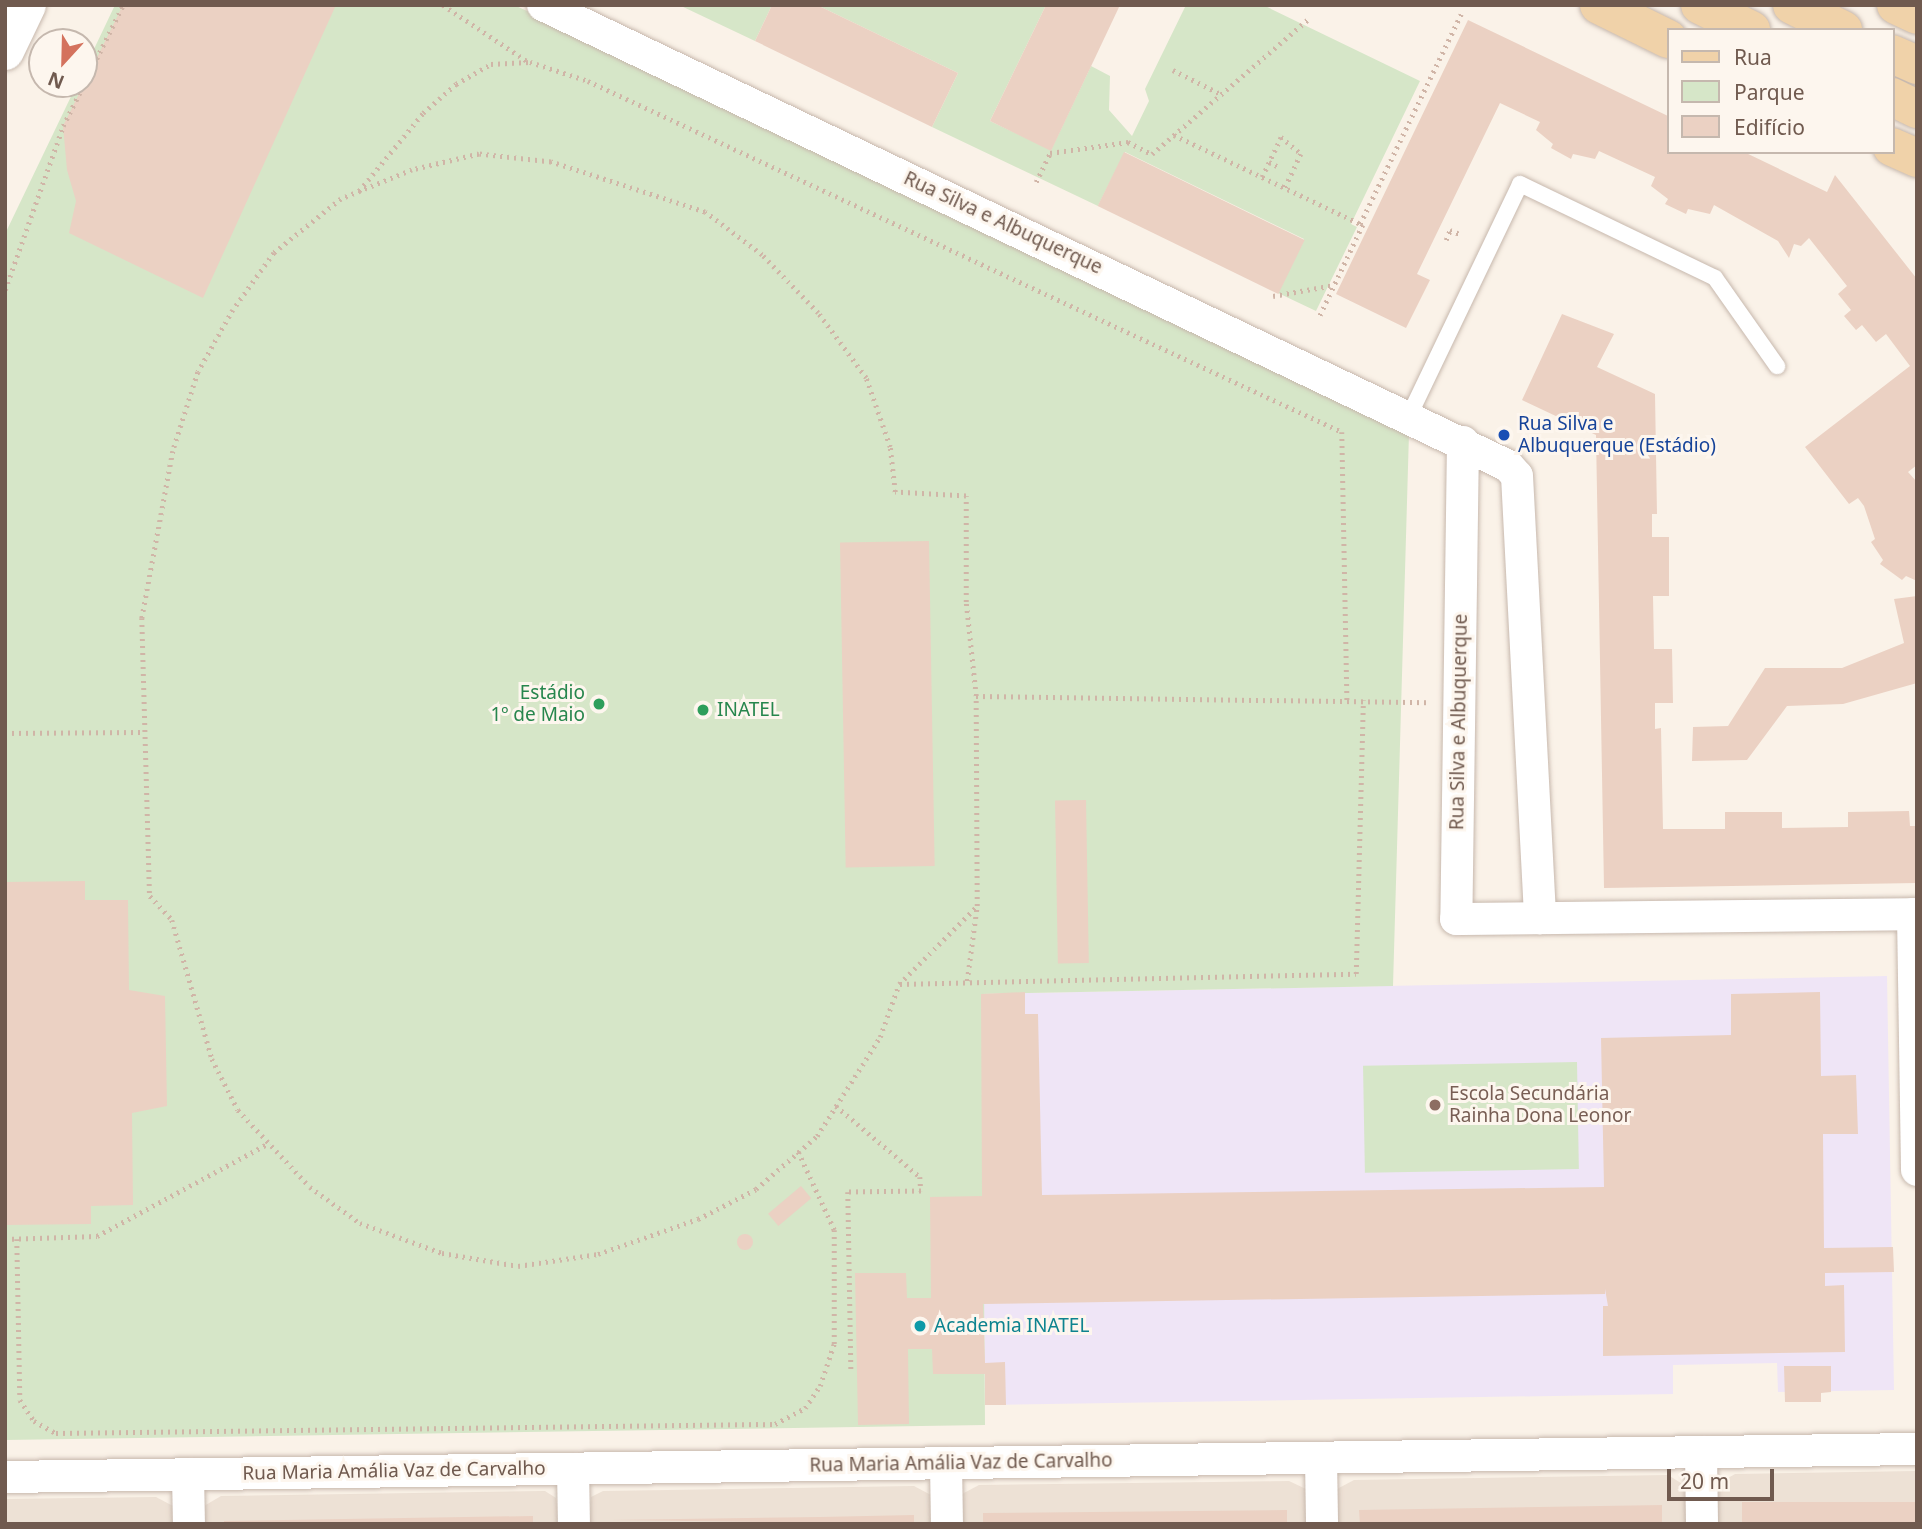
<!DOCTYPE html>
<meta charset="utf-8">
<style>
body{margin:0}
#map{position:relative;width:1922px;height:1529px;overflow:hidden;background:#faf2e8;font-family:"Noto Sans",sans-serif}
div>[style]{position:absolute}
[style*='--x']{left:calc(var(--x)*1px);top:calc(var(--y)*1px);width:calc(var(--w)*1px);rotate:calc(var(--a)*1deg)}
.residential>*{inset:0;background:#ede1d5}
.education>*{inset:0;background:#efe5f6}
.green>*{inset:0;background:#d6e6c8;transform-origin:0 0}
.building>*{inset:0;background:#ebd1c3;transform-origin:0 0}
.round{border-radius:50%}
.path>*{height:4.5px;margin-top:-2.25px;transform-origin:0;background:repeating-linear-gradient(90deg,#d0b5a7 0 2px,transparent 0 7px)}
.roads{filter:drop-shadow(0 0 2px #c7b8ad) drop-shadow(0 0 2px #c7b8ad)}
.lane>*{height:16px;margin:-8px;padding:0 8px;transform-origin:8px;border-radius:8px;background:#fff}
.street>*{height:32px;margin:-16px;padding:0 16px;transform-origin:16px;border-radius:16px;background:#fff}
.secondary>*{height:38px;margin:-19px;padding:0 19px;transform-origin:19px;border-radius:19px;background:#fff}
.primary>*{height:38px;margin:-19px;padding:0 19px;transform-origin:19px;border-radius:19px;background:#f0d2a9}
.dots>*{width:19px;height:19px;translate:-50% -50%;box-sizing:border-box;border:4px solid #fdf6ee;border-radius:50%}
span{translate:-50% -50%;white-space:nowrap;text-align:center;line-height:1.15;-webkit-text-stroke:6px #fdf6ee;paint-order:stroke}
.street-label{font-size:19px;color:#705a4f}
.transit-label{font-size:19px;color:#164399}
.left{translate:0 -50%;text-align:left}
.leisure-label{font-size:19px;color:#27864d}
.right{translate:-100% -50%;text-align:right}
.education-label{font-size:19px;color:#785e54}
.culture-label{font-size:19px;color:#0d838f}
.frame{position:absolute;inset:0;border:7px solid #705a4f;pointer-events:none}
.legend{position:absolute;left:1667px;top:28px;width:228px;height:126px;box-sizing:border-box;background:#fdf6ee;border:2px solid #c5b8ae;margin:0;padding:9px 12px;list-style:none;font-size:21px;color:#705a4f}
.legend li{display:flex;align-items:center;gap:14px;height:35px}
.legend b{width:35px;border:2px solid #c5b8ae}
.north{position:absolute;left:28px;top:28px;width:70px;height:70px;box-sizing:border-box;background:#fdf6ee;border:2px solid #c5b8ae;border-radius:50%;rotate:202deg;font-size:19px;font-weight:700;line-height:28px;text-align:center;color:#705a4f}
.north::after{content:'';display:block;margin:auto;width:24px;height:32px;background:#d4725d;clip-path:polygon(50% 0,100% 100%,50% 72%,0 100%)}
.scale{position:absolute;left:1667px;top:1469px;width:107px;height:32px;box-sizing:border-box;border:4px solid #705a4f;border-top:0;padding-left:9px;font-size:21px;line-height:24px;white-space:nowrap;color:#705a4f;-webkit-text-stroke:5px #fdf6ee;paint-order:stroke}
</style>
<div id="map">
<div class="residential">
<i style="clip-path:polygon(1917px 1471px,1917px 1524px,1717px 1524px,1719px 1483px,1735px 1474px)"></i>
<i style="clip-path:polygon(1668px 1475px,1684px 1485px,1687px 1524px,1335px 1524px,1337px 1489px,1354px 1480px)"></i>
<i style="clip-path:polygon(1289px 1481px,1306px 1489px,1309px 1524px,960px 1524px,962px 1494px,979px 1485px)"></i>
<i style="clip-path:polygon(914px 1486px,931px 1495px,934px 1524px,590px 1524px,591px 1497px,603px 1491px)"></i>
<i style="clip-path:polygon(545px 1491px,556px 1498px,559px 1524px,202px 1524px,204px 1506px,221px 1496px)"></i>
<i style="clip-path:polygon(156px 1497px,173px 1506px,176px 1524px,5px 1524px,5px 1499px)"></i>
</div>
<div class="education">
<i style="clip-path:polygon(1887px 976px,1894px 1390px,1778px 1392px,1777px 1363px,1673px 1365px,1673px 1394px,985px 1405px,981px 994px)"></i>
</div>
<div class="green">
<i style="clip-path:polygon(115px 5px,514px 5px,1026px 240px,1409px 433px,1393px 986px,982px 994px,985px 1425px,5px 1440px,5px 234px,77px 84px,84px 84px,84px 70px)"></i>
<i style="clip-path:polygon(679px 5px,772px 5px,755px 41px)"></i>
<i style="clip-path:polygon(817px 5px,1046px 5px,990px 121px,1051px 150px,1091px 66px,1110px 76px,1109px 110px,1132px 136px,1149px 101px,1145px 89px,1186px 5px,1263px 5px,1420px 81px,1351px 224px,1357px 227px,1316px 311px,1278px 293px,1304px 239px,1125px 152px,1098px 206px,932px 127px,958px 73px)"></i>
<i style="left:1577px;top:1062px;width:107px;height:214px;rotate:89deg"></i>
</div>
<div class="building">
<i style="clip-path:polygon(123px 5px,336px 5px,203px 298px,69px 233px,76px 201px,67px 170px,63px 126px)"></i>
<i style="clip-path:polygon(772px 5px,817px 5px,958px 73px,932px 127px,755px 41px)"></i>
<i style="clip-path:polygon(1046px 5px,1120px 5px,1051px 151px,990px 121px)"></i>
<i style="clip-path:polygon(1468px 20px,1668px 116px,1668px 152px,1744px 152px,1827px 192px,1835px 175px,1917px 279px,1917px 465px,1908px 472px,1917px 482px,1917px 581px,1906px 576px,1902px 580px,1880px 564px,1883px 560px,1871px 542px,1875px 539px,1864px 506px,1858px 498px,1849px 504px,1805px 447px,1910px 366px,1886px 334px,1876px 342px,1862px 325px,1856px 330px,1844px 316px,1851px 310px,1838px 294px,1847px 286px,1809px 238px,1801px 246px,1794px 244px,1789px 258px,1778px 241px,1714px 205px,1710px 214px,1688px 209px,1686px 214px,1665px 204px,1668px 199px,1651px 186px,1655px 177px,1599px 151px,1595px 159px,1573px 154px,1571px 159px,1551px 148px,1553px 144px,1536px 130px,1540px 122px,1500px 103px,1417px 274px,1430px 280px,1406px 328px,1336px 294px)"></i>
<i style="left:1124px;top:152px;width:201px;height:60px;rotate:26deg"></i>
<i style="clip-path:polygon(1562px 314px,1614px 334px,1597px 367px,1655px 394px,1657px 514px,1652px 514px,1652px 537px,1669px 537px,1669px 596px,1653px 596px,1654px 649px,1672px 649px,1673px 703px,1655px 703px,1655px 729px,1661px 728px,1663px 829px,1725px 829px,1725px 812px,1782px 812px,1782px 828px,1848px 827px,1848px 812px,1909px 811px,1910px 826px,1917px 826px,1917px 883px,1604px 888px,1596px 435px,1522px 400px)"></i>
<i style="left:929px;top:541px;width:325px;height:89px;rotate:89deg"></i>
<i style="clip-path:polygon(1917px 596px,1917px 683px,1843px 704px,1787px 706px,1747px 760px,1692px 761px,1693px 727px,1728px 726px,1765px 668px,1842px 668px,1904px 643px,1894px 599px)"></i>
<i style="left:1086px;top:800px;width:163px;height:31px;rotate:89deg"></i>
<i style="clip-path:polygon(85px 881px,85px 900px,128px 900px,129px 990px,165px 996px,167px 1106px,132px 1113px,133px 1205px,91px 1206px,91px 1224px,5px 1225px,5px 882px)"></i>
<i style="clip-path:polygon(1025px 992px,1025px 1014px,1038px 1014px,1042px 1195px,1604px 1187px,1601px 1038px,1731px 1035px,1731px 994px,1820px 992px,1821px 1076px,1856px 1075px,1858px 1134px,1823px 1134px,1824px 1248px,1893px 1247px,1894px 1272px,1825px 1273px,1825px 1286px,1844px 1285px,1845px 1352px,1603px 1356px,1603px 1306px,1608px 1306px,1605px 1289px,1605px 1294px,983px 1304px,985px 1363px,1005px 1362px,1006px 1405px,985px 1405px,985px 1374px,933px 1374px,932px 1349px,908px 1349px,909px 1424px,858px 1425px,855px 1273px,906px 1273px,907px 1298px,931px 1298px,930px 1197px,982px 1196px,981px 994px)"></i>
<i style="left:801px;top:1186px;width:16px;height:43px;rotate:50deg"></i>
<i class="round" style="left:737px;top:1234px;width:16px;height:16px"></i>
<i style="clip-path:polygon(1784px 1366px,1831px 1366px,1831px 1392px,1821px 1393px,1821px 1402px,1785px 1402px)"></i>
<i style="left:1917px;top:1502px;width:22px;height:175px;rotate:90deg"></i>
<i style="clip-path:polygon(1662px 1505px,1662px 1524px,1360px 1524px,1359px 1510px)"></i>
<i style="clip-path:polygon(1287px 1510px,1287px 1524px,983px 1524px,983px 1513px)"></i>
<i style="clip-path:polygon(914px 1515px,914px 1524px,611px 1520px,820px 1517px)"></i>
<i style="clip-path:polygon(533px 1516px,533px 1524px,224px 1524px,224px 1521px)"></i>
</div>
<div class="path">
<i style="--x:443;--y:5;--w:101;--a:33.7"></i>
<i style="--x:1173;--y:70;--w:54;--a:26.6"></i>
<i style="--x:84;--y:84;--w:88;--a:-63.7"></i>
<i style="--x:1174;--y:135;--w:209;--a:25.5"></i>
<i style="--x:1363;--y:225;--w:103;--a:115.3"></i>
<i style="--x:1269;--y:162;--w:13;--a:27"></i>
<i style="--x:1262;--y:177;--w:44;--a:-64.6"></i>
<i style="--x:1281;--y:137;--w:26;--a:40"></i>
<i style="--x:1301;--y:154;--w:38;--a:115"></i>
<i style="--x:1036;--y:182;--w:32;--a:-64"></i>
<i style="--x:1050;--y:153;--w:79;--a:-8"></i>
<i style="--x:1128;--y:142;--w:27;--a:27"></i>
<i style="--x:1152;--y:154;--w:205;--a:-40.8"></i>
<i style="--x:359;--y:191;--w:101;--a:-50.6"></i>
<i style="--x:423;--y:113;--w:44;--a:-41.3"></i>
<i style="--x:456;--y:84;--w:40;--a:-29.7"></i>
<i style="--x:491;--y:64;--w:39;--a:-3"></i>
<i style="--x:530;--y:62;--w:61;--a:18.1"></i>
<i style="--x:588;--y:81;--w:832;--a:24.96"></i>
<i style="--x:1342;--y:432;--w:268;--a:88.9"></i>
<i style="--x:1360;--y:224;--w:233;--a:-64.3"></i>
<i style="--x:1446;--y:240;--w:11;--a:-68"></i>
<i style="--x:1450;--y:230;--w:11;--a:22"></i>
<i style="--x:5;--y:290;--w:174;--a:-70.5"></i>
<i style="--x:63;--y:126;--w:47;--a:-63.4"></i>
<i style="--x:1273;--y:296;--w:62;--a:-10.2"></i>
<i style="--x:976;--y:696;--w:95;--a:-96.1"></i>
<i style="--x:966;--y:602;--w:106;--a:-90"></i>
<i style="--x:966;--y:496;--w:71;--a:-176.8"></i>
<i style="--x:895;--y:492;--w:45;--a:-96.3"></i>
<i style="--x:890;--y:447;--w:73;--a:-109.2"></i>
<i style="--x:866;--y:378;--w:81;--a:-126.4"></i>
<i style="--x:818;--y:313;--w:81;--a:-134"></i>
<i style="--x:762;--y:255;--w:71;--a:-143"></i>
<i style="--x:705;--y:212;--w:162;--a:-162"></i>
<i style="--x:551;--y:162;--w:72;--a:-173.7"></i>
<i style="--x:479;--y:154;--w:69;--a:166.6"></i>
<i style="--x:412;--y:170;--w:77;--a:157.8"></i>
<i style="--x:341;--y:199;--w:86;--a:141.1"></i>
<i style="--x:274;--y:253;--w:70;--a:125.7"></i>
<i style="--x:233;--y:310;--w:71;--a:119.4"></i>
<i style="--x:198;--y:372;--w:83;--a:107.6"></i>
<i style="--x:173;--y:451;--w:170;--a:100.5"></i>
<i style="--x:142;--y:618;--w:278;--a:88.4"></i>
<i style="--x:150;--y:896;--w:33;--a:47"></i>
<i style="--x:172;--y:920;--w:145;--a:73.9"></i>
<i style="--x:212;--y:1059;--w:57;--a:63"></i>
<i style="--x:238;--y:1110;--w:105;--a:46.9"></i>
<i style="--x:310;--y:1187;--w:62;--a:35.8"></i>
<i style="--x:360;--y:1223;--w:87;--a:20.1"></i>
<i style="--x:442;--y:1253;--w:77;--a:9.7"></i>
<i style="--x:518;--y:1266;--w:81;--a:-8.5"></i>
<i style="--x:598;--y:1254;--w:106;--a:-19.3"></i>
<i style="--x:698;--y:1219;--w:65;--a:-27.3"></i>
<i style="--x:756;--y:1189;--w:81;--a:-41"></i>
<i style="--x:817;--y:1136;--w:117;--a:-57.5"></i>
<i style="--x:880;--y:1037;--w:56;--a:-70.3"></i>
<i style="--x:899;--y:984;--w:110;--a:-45"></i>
<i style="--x:5;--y:733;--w:138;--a:-0.4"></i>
<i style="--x:967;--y:981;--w:76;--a:-82.4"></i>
<i style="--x:977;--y:906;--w:210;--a:-90.3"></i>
<i style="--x:976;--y:696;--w:452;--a:0.8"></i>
<i style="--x:900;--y:984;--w:456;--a:-1.3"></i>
<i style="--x:1356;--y:974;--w:274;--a:-88.5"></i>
<i style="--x:836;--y:1106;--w:110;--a:40.2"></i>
<i style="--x:920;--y:1177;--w:14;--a:86"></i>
<i style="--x:921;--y:1191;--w:73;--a:179.2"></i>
<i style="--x:848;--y:1192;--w:177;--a:89"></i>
<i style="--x:5;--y:1239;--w:92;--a:-1.9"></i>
<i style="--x:97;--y:1236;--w:196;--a:-28.4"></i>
<i style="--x:17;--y:1239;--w:161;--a:88.9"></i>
<i style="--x:20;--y:1400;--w:25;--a:56"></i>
<i style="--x:34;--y:1421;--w:25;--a:29"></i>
<i style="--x:56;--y:1433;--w:719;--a:-0.72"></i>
<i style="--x:775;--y:1424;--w:34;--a:-28"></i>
<i style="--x:805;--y:1408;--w:27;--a:-56"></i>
<i style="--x:820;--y:1386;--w:44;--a:-71.6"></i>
<i style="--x:834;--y:1344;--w:114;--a:-90"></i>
<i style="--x:834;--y:1230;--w:86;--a:-114.8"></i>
</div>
<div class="roads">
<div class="lane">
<i style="--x:1409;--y:416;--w:257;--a:-64.4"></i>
<i style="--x:1520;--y:184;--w:216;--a:25.7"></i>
<i style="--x:1715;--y:278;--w:108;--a:54.8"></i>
</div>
<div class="street">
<i style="--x:543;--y:5;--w:1069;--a:25.53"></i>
<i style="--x:1508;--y:466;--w:13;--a:48"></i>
<i style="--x:1517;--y:476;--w:443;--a:87"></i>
<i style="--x:1463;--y:442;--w:477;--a:90.8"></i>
<i style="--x:1456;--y:919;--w:461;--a:-0.6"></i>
<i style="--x:1913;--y:914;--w:256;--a:89.1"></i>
<i style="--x:1701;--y:1452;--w:72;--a:89.2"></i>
<i style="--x:1321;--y:1458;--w:66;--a:89.1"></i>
<i style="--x:946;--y:1463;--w:61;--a:89.1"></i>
<i style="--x:573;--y:1469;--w:55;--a:89"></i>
<i style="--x:188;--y:1474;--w:50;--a:88.9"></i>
<i style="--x:5;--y:1477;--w:1912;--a:-0.84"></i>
</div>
<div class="secondary">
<i style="--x:5;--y:51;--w:51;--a:-64.4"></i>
</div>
<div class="primary">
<i style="--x:1599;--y:5;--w:77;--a:26.2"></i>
<i style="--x:1700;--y:5;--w:57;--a:26.1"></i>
<i style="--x:1792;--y:5;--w:57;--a:26.1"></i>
<i style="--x:1896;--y:5;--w:23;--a:25"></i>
<i style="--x:1892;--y:54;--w:27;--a:24"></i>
<i style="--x:1892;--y:97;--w:28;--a:26"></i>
<i style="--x:1892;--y:147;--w:27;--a:24"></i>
</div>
</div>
<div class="dots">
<i style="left:1504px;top:435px;background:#1a4fb4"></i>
<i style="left:599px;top:704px;background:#2e9e5b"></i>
<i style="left:703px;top:710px;background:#2e9e5b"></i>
<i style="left:1435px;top:1105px;background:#8d6e63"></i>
<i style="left:920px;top:1326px;background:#0f9aa8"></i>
</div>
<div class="street-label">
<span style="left:1003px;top:223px;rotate:25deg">Rua Silva e Albuquerque</span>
<span style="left:1459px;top:722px;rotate:-89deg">Rua Silva e Albuquerque</span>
<span style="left:961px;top:1463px;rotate:-1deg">Rua Maria Amália Vaz de Carvalho</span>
<span style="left:394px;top:1471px;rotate:-1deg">Rua Maria Amália Vaz de Carvalho</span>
</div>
<div class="transit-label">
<span class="left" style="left:1518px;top:435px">Rua Silva e<br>Albuquerque (Estádio)</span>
</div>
<div class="leisure-label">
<span class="right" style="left:585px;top:704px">Estádio<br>1º de Maio</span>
<span class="left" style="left:717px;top:710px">INATEL</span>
</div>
<div class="education-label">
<span class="left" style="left:1449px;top:1105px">Escola Secundária<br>Rainha Dona Leonor</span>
</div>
<div class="culture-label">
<span class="left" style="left:934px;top:1326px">Academia INATEL</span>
</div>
<div class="frame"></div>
<ul class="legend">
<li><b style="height:9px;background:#f0d2a9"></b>Rua</li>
<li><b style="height:19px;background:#d6e6c8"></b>Parque</li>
<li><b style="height:19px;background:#ebd1c3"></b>Edifício</li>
</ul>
<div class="north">N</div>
<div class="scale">20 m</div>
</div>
